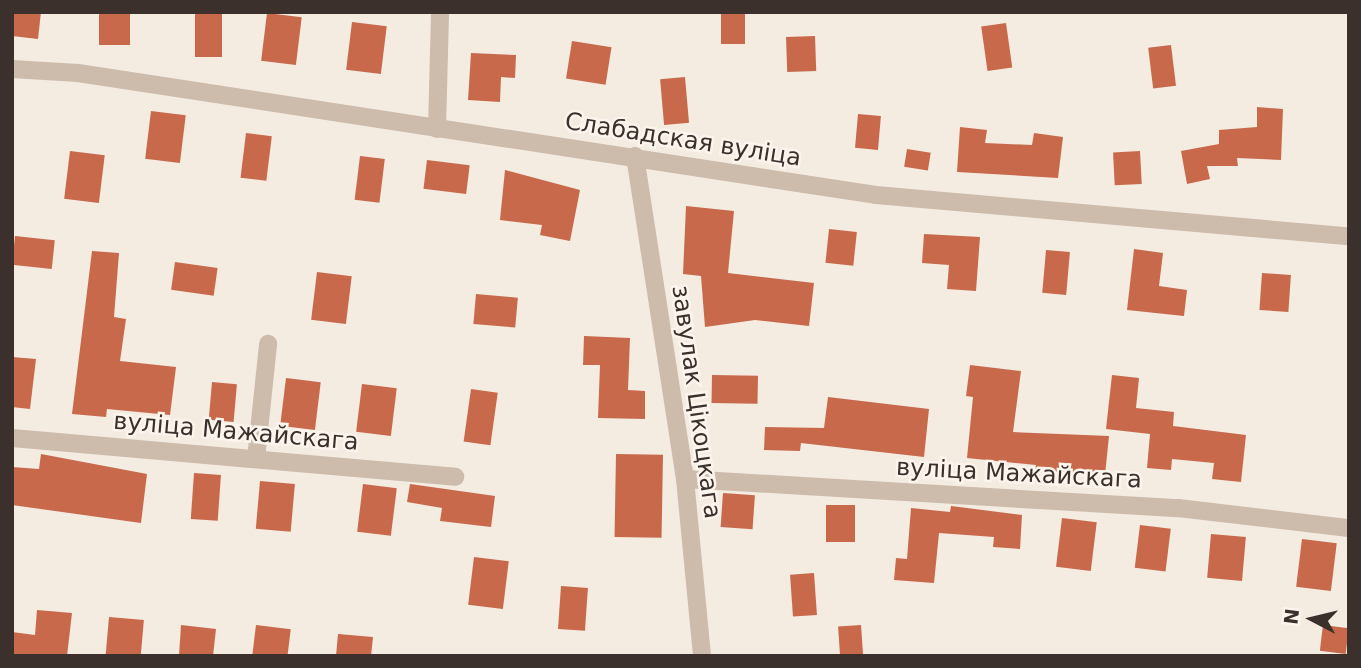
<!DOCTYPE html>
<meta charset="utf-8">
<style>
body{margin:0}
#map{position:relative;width:1361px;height:668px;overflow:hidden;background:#f4ebe1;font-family:"DejaVu Sans",sans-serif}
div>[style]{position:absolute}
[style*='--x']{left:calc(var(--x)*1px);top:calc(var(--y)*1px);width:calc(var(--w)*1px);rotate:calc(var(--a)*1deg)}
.building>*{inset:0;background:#c8694b;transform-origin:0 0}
.minor>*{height:18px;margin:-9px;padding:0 9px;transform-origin:9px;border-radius:9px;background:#cdbbac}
span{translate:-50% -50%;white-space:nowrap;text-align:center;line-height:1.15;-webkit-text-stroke:5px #fbf5ee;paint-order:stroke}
.street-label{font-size:24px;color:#3b302b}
.frame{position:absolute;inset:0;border:14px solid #3b302b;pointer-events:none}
.north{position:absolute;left:1277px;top:584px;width:70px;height:70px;-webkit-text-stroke:5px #fbf5ee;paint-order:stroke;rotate:277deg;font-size:19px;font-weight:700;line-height:28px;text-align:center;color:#3b302b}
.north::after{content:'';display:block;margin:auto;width:24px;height:32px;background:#3b302b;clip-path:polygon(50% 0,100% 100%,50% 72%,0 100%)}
</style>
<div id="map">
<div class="building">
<i style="clip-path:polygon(12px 12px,41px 12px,38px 39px,12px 36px)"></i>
<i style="left:99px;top:12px;width:31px;height:33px"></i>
<i style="left:195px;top:12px;width:27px;height:45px"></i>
<i style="left:721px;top:12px;width:24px;height:32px"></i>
<i style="left:267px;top:13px;width:35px;height:48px;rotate:7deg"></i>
<i style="left:352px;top:22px;width:35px;height:48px;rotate:7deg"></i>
<i style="left:1006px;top:23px;width:45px;height:25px;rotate:82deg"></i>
<i style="left:815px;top:36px;width:35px;height:29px;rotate:88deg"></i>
<i style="left:572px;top:41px;width:40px;height:38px;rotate:9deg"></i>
<i style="left:1171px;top:45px;width:41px;height:23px;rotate:83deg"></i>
<i style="clip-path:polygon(471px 53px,516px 55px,515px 78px,501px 77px,500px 102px,468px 100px)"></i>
<i style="left:685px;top:77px;width:46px;height:25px;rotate:85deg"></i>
<i style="clip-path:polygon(1257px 107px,1283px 109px,1281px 160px,1237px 158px,1238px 166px,1207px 166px,1210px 179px,1187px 184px,1181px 151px,1219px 144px,1219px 130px,1257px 127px)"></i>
<i style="left:151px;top:111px;width:35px;height:48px;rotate:7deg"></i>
<i style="left:858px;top:114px;width:23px;height:34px;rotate:5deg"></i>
<i style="clip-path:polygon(960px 127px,987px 130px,985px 143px,1032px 145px,1034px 133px,1063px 137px,1058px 178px,957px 172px)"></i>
<i style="left:246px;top:133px;width:26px;height:45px;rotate:7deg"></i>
<i style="left:907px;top:149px;width:24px;height:18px;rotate:9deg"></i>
<i style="left:70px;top:151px;width:35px;height:48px;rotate:7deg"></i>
<i style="left:1140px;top:151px;width:33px;height:27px;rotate:87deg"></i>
<i style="left:360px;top:156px;width:25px;height:44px;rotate:7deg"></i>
<i style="left:427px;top:160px;width:43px;height:29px;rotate:7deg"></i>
<i style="clip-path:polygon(505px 170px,580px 190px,570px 241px,540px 235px,542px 225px,500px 220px)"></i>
<i style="clip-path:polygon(686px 206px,734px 211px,728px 273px,814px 283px,809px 326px,755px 320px,705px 327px,701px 276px,683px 274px)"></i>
<i style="left:829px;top:229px;width:28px;height:34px;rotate:6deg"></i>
<i style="clip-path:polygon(924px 234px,980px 237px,976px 291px,947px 289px,949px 265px,922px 263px)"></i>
<i style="left:15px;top:236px;width:40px;height:29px;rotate:6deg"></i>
<i style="clip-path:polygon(1134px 249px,1163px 253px,1159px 286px,1187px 290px,1184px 316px,1127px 310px)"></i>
<i style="left:1046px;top:250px;width:24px;height:43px;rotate:5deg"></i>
<i style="clip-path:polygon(92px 251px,119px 253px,114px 317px,126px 319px,120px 361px,176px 367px,170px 415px,107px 409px,106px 417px,72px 414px)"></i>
<i style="left:175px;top:262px;width:43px;height:28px;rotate:8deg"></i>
<i style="left:317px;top:272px;width:35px;height:48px;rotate:7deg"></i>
<i style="left:1262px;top:273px;width:29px;height:37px;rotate:4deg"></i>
<i style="left:476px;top:294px;width:42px;height:30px;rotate:5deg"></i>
<i style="clip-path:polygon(584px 336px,630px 338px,628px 390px,645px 391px,645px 419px,598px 418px,600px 365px,583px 365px)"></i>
<i style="clip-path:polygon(12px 357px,36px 359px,30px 409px,12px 407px)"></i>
<i style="clip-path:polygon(970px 365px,1021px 371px,1013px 432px,1109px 436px,1105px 475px,1035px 471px,1036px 465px,967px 458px,973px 397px,966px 396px)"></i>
<i style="left:712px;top:375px;width:46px;height:28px;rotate:1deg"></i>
<i style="clip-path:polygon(1112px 375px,1139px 378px,1136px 408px,1174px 412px,1173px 426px,1246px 435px,1241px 482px,1212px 479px,1214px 463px,1172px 459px,1171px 470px,1147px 468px,1150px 434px,1106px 429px)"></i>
<i style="left:286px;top:378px;width:35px;height:48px;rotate:7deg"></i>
<i style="left:212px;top:382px;width:25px;height:38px;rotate:5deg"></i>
<i style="left:362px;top:384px;width:35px;height:48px;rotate:7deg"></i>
<i style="left:471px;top:389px;width:27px;height:53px;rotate:8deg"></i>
<i style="clip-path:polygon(828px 397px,929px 409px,924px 457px,801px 443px,800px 451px,764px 450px,765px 427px,824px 428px)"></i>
<i style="clip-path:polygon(41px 454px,147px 474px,141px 523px,12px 505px,12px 467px,39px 469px)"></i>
<i style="left:616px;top:454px;width:47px;height:83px;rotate:1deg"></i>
<i style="left:194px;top:473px;width:27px;height:46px;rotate:4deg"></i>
<i style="left:260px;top:481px;width:35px;height:48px;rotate:5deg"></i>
<i style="left:363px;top:484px;width:34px;height:48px;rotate:7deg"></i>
<i style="clip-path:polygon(410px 484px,495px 496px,491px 527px,440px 521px,442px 508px,407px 502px)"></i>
<i style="left:723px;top:493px;width:32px;height:34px;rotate:4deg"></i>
<i style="left:855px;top:505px;width:37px;height:29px;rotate:90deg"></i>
<i style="clip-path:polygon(951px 506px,1022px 515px,1020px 549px,993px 547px,994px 537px,939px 533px,934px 583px,894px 580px,896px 558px,907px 559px,911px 508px,950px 512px)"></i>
<i style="left:1062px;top:518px;width:35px;height:49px;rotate:7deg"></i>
<i style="left:1140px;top:525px;width:31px;height:43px;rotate:7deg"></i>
<i style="left:1211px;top:534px;width:35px;height:44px;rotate:5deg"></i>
<i style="left:1302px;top:539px;width:35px;height:48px;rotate:7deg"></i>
<i style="left:474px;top:557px;width:35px;height:48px;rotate:7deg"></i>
<i style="left:814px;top:573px;width:42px;height:24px;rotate:86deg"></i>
<i style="left:561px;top:586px;width:27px;height:43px;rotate:4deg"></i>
<i style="clip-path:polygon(37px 610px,72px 613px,67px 656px,12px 656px,12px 632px,35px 635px)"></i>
<i style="left:109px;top:617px;width:35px;height:39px;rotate:5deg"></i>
<i style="clip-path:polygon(181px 625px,216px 629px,213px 656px,179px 656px)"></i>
<i style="left:256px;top:625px;width:35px;height:31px;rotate:7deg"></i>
<i style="left:861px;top:625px;width:31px;height:23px;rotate:86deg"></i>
<i style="left:1323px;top:625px;width:26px;height:26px;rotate:7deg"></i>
<i style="clip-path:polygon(338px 634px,373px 637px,371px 656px,336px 656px)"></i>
</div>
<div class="minor">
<i style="--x:12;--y:69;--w:66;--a:3.5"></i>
<i style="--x:78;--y:73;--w:807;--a:8.69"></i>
<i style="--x:876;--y:195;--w:475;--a:5"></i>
<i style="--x:437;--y:129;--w:117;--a:-88.5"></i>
<i style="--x:635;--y:156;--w:327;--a:81.2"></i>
<i style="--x:685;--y:479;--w:178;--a:84.5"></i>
<i style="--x:12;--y:438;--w:445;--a:5"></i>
<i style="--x:256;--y:459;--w:116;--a:-84"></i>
<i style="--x:685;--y:479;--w:494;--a:3.4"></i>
<i style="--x:1178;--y:508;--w:172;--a:6.7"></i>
</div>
<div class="street-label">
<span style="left:683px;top:140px;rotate:9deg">Слабадская вуліца</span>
<span style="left:696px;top:402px;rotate:82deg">завулак Цікоцкага</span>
<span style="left:236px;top:432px;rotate:5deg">вуліца Мажайскага</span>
<span style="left:1019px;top:474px;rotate:3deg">вуліца Мажайскага</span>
</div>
<div class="frame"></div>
<div class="north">N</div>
</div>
